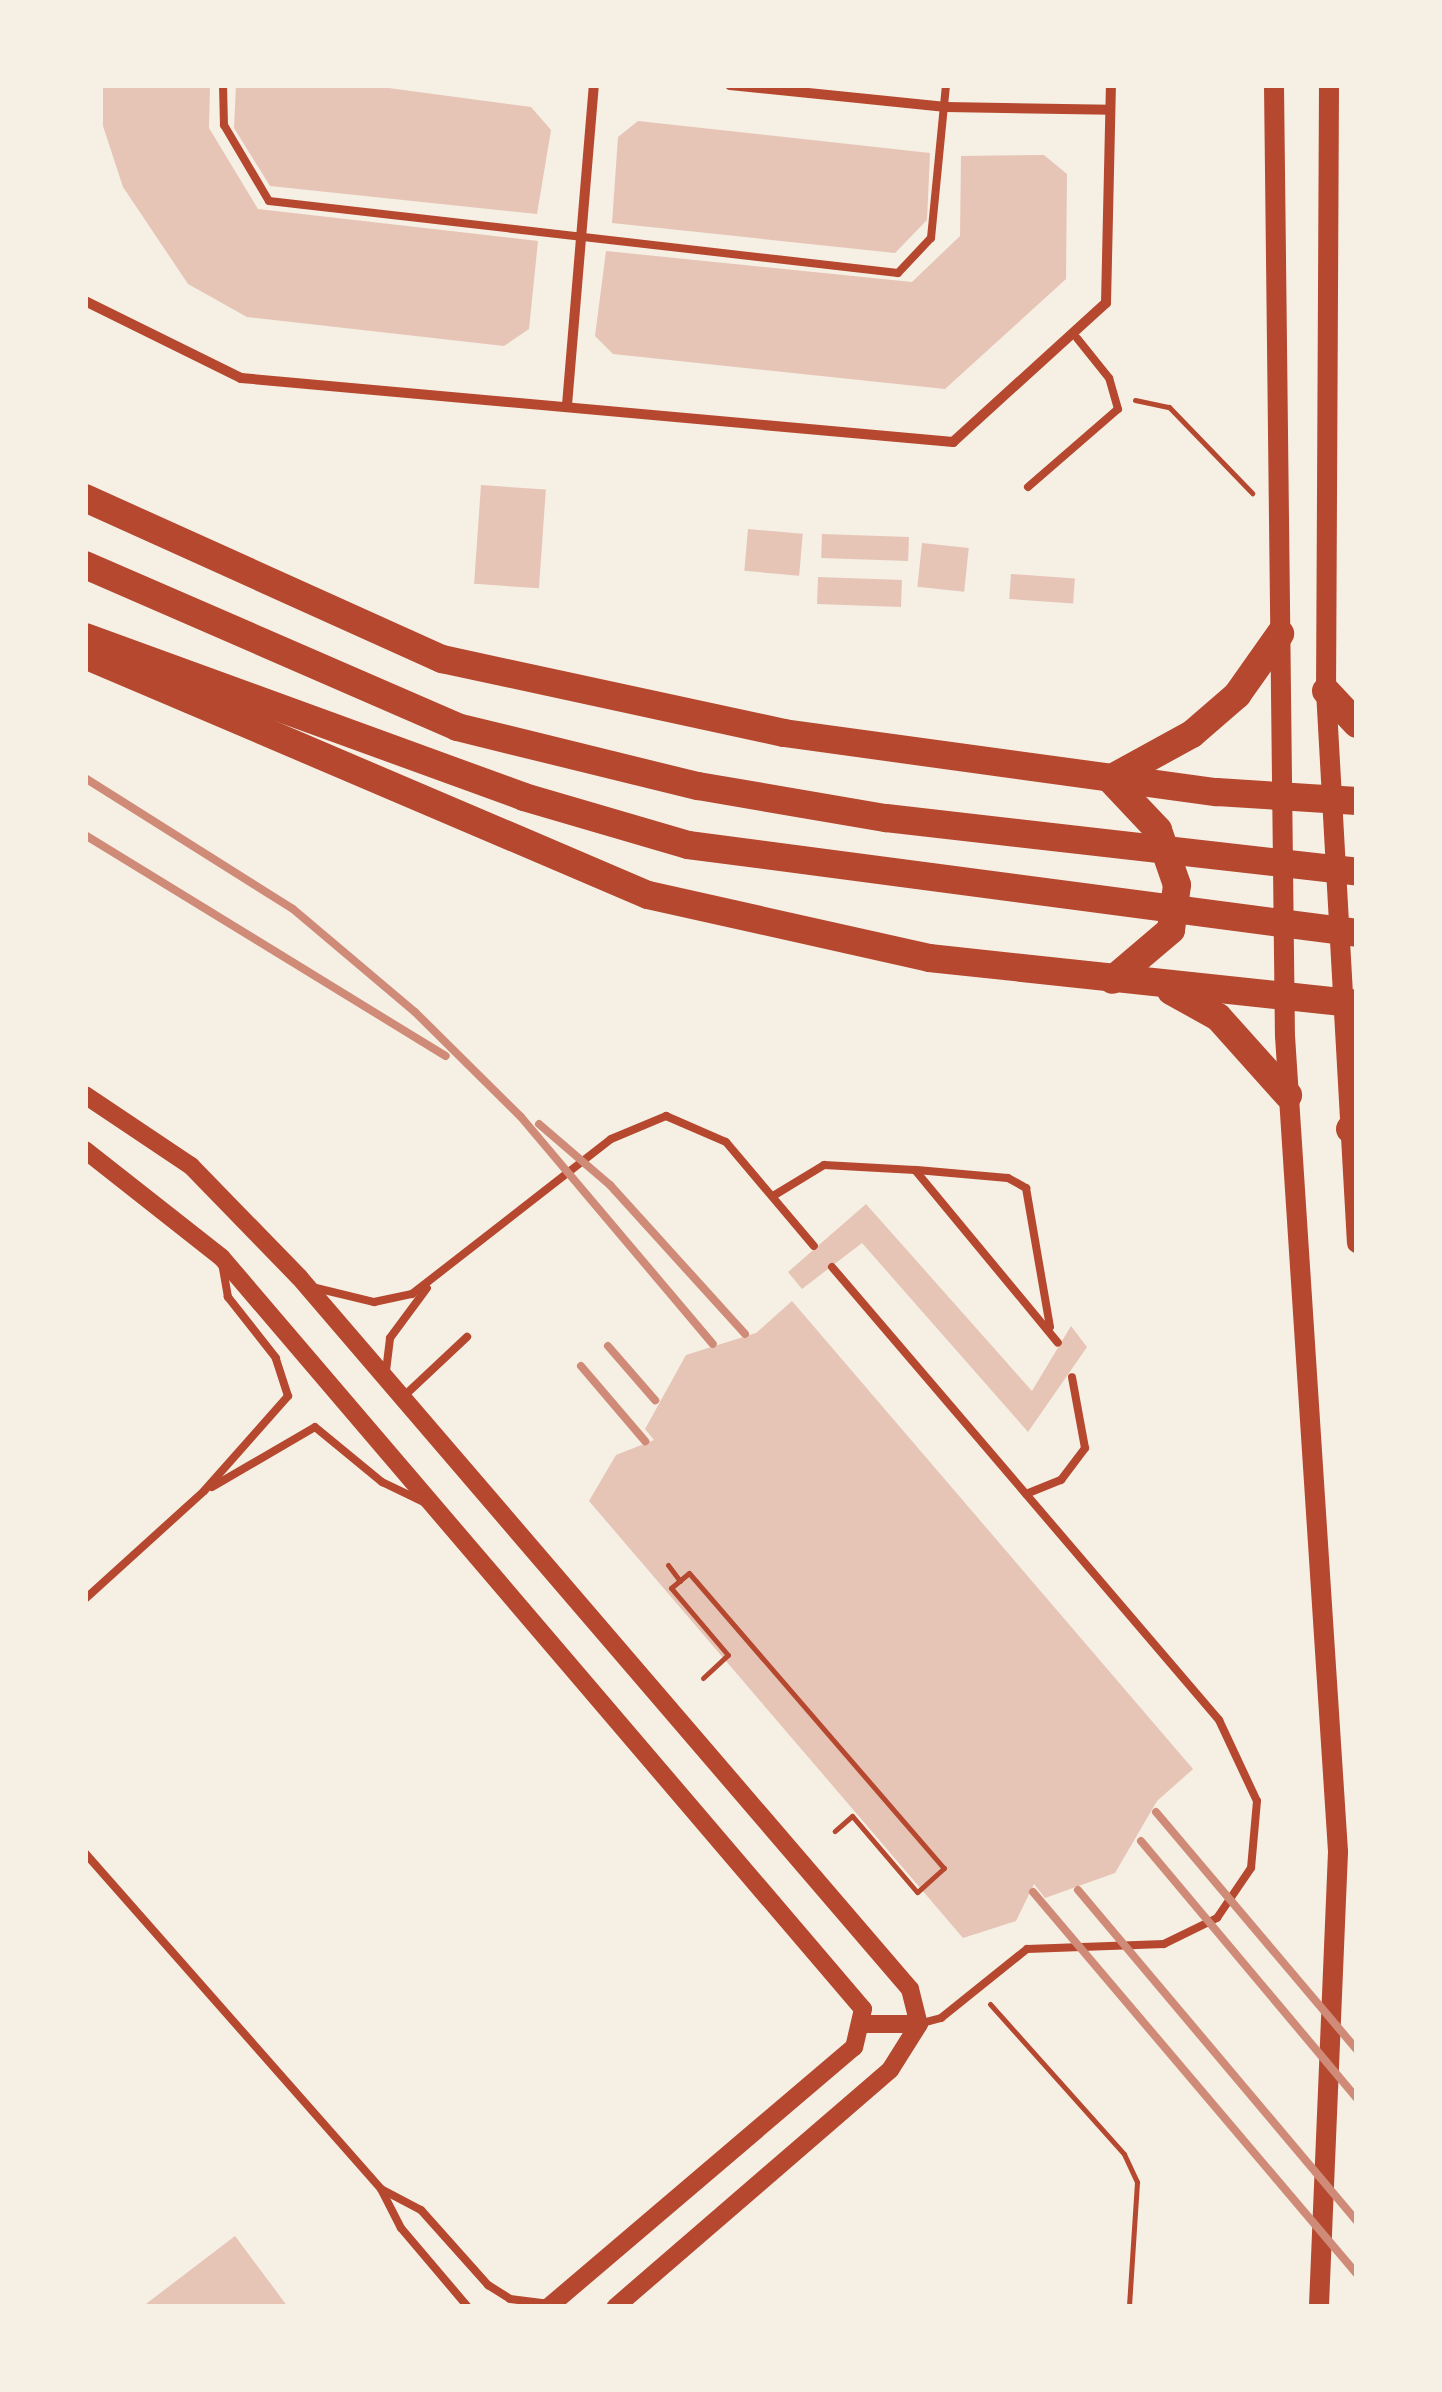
<!DOCTYPE html>
<style>
body{margin:0}
#map{position:relative;width:1442px;height:2392px;overflow:hidden;background:#f6efe4;font-family:"DejaVu Sans",sans-serif}
div>[style]{position:absolute}
[style*='--x']{left:calc(var(--x)*1px);top:calc(var(--y)*1px);width:calc(var(--w)*1px);rotate:calc(var(--a)*1deg)}
.building>*{inset:0;background:#e6c5b7;transform-origin:0 0}
.path>*{height:5px;margin:-2.5px;padding:0 2.5px;transform-origin:2.5px;border-radius:2.5px;background:#b5482f}
.service>*{height:8px;margin:-4px;padding:0 4px;transform-origin:4px;border-radius:4px;background:#b5482f}
.minor>*{height:10px;margin:-5px;padding:0 5px;transform-origin:5px;border-radius:5px;background:#b5482f}
.tertiary>*{height:18px;margin:-9px;padding:0 9px;transform-origin:9px;border-radius:9px;background:#b5482f}
.secondary>*{height:20px;margin:-10px;padding:0 10px;transform-origin:10px;border-radius:10px;background:#b5482f}
.trunk>*{height:28px;margin:-14px;padding:0 14px;transform-origin:14px;border-radius:14px;background:#b5482f}
.rail>*{height:8px;margin:-4px;padding:0 4px;transform-origin:4px;border-radius:4px;background:#cf8b77}
span{translate:-50% -50%;white-space:nowrap;text-align:center;line-height:1.15;-webkit-text-stroke:9px #f6efe4;paint-order:stroke}
.frame{position:absolute;inset:0;border:88px solid #f6efe4;pointer-events:none}
</style>
<div id="map">
<div class="building">
<i style="clip-path:polygon(103px 85px,210px 85px,209px 128px,258px 209px,538px 241px,529px 329px,504px 346px,247px 317px,188px 284px,123px 187px,103px 126px)"></i>
<i style="clip-path:polygon(236px 85px,366px 85px,531px 107px,551px 130px,537px 214px,270px 186px,234px 128px)"></i>
<i style="clip-path:polygon(638px 121px,930px 153px,927px 220px,895px 253px,612px 223px,618px 137px)"></i>
<i style="clip-path:polygon(1044px 155px,1067px 174px,1066px 279px,945px 389px,613px 354px,595px 336px,606px 251px,912px 282px,960px 236px,961px 156px)"></i>
<i style="left:481px;top:485px;width:65px;height:99px;rotate:4deg"></i>
<i style="left:748px;top:529px;width:55px;height:42px;rotate:5deg"></i>
<i style="left:822px;top:534px;width:87px;height:24px;rotate:2deg"></i>
<i style="left:922px;top:543px;width:47px;height:44px;rotate:6deg"></i>
<i style="left:1011px;top:574px;width:64px;height:25px;rotate:4deg"></i>
<i style="left:818px;top:577px;width:84px;height:27px;rotate:2deg"></i>
<i style="clip-path:polygon(866px 1204px,1032px 1391px,1071px 1326px,1087px 1347px,1028px 1432px,862px 1243px,802px 1289px,788px 1272px)"></i>
<i style="clip-path:polygon(792px 1301px,1193px 1769px,1157px 1801px,1115px 1873px,1045px 1898px,1034px 1884px,1016px 1921px,963px 1938px,589px 1501px,616px 1455px,654px 1440px,645px 1429px,686px 1355px,756px 1333px)"></i>
<i style="clip-path:polygon(235px 2236px,288px 2307px,142px 2307px)"></i>
</div>
<div class="path">
<i style="--x:1135;--y:400;--w:35;--a:12"></i>
<i style="--x:1169;--y:407;--w:120;--a:46"></i>
<i style="--x:668;--y:1565;--w:20;--a:53"></i>
<i style="--x:703;--y:1678;--w:34;--a:-43"></i>
<i style="--x:728;--y:1655;--w:88;--a:-130.4"></i>
<i style="--x:671;--y:1588;--w:23;--a:-40"></i>
<i style="--x:689;--y:1573;--w:390;--a:49.2"></i>
<i style="--x:944;--y:1868;--w:36;--a:138"></i>
<i style="--x:917;--y:1892;--w:100;--a:-130.5"></i>
<i style="--x:852;--y:1816;--w:23;--a:139"></i>
<i style="--x:990;--y:2004;--w:201;--a:48.2"></i>
<i style="--x:1124;--y:2154;--w:31;--a:65"></i>
<i style="--x:1137;--y:2182;--w:125;--a:93.7"></i>
</div>
<div class="service">
<i style="--x:223;--y:85;--w:40;--a:88.6"></i>
<i style="--x:224;--y:125;--w:88;--a:59.4"></i>
<i style="--x:269;--y:201;--w:633;--a:6.53"></i>
<i style="--x:898;--y:273;--w:48;--a:-46.7"></i>
<i style="--x:931;--y:238;--w:154;--a:-84.4"></i>
<i style="--x:1028;--y:487;--w:119;--a:-40.9"></i>
<i style="--x:1118;--y:409;--w:32;--a:-106"></i>
<i style="--x:1109;--y:378;--w:51;--a:-128.7"></i>
<i style="--x:917;--y:1170;--w:91;--a:5"></i>
<i style="--x:1008;--y:1178;--w:21;--a:29"></i>
<i style="--x:1026;--y:1188;--w:141;--a:80.2"></i>
<i style="--x:773;--y:1196;--w:60;--a:-31.3"></i>
<i style="--x:824;--y:1165;--w:91;--a:3.1"></i>
<i style="--x:915;--y:1170;--w:224;--a:50.4"></i>
<i style="--x:832;--y:1267;--w:596;--a:49.49"></i>
<i style="--x:1219;--y:1720;--w:89;--a:64.9"></i>
<i style="--x:1257;--y:1801;--w:67;--a:95.1"></i>
<i style="--x:1251;--y:1868;--w:60;--a:124.2"></i>
<i style="--x:1217;--y:1918;--w:59;--a:153.9"></i>
<i style="--x:1164;--y:1944;--w:137;--a:177.9"></i>
<i style="--x:1027;--y:1949;--w:110;--a:141.3"></i>
<i style="--x:941;--y:2018;--w:23;--a:165"></i>
<i style="--x:316;--y:1288;--w:60;--a:13.6"></i>
<i style="--x:374;--y:1302;--w:39;--a:-12"></i>
<i style="--x:412;--y:1294;--w:252;--a:-37.9"></i>
<i style="--x:611;--y:1139;--w:60;--a:-22.7"></i>
<i style="--x:666;--y:1116;--w:65;--a:23.4"></i>
<i style="--x:726;--y:1142;--w:136;--a:49.8"></i>
<i style="--x:386;--y:1371;--w:33;--a:-83"></i>
<i style="--x:390;--y:1338;--w:62;--a:-53.5"></i>
<i style="--x:403;--y:1397;--w:88;--a:-43.2"></i>
<i style="--x:212;--y:1487;--w:119;--a:-30.2"></i>
<i style="--x:315;--y:1427;--w:87;--a:39.4"></i>
<i style="--x:382;--y:1482;--w:51;--a:25.6"></i>
<i style="--x:1026;--y:1494;--w:38;--a:-22"></i>
<i style="--x:1061;--y:1480;--w:40;--a:-53"></i>
<i style="--x:1085;--y:1448;--w:72;--a:-100.4"></i>
<i style="--x:85;--y:1599;--w:161;--a:-42.2"></i>
<i style="--x:204;--y:1491;--w:127;--a:-48.5"></i>
<i style="--x:288;--y:1396;--w:40;--a:-108"></i>
<i style="--x:276;--y:1358;--w:78;--a:-128.2"></i>
<i style="--x:228;--y:1297;--w:35;--a:-100"></i>
<i style="--x:85;--y:1853;--w:448;--a:48.6"></i>
<i style="--x:381;--y:2189;--w:44;--a:62.9"></i>
<i style="--x:401;--y:2228;--w:104;--a:49.7"></i>
<i style="--x:381;--y:2189;--w:45;--a:27.7"></i>
<i style="--x:421;--y:2210;--w:101;--a:48.2"></i>
<i style="--x:488;--y:2285;--w:26;--a:32"></i>
<i style="--x:510;--y:2299;--w:38;--a:7"></i>
</div>
<div class="minor">
<i style="--x:730;--y:85;--w:217;--a:5.8"></i>
<i style="--x:946;--y:107;--w:164;--a:1"></i>
<i style="--x:85;--y:301;--w:174;--a:26.3"></i>
<i style="--x:241;--y:378;--w:715;--a:5.14"></i>
<i style="--x:953;--y:442;--w:207;--a:-42.3"></i>
<i style="--x:1106;--y:303;--w:218;--a:-88.7"></i>
<i style="--x:567;--y:405;--w:321;--a:-85.2"></i>
</div>
<div class="tertiary">
<i style="--x:85;--y:1095;--w:128;--a:33.8"></i>
<i style="--x:191;--y:1166;--w:155;--a:45.8"></i>
<i style="--x:299;--y:1277;--w:938;--a:49.37"></i>
<i style="--x:910;--y:1989;--w:36;--a:76"></i>
<i style="--x:919;--y:2024;--w:54;--a:122.2"></i>
<i style="--x:890;--y:2070;--w:363;--a:139.2"></i>
<i style="--x:85;--y:1150;--w:174;--a:38.2"></i>
<i style="--x:222;--y:1258;--w:987;--a:49.52"></i>
<i style="--x:863;--y:2009;--w:39;--a:103"></i>
<i style="--x:854;--y:2047;--w:401;--a:139.6"></i>
<i style="--x:865;--y:2024;--w:54;--a:0"></i>
</div>
<div class="secondary">
<i style="--x:1274;--y:85;--w:951;--a:89.34"></i>
<i style="--x:1285;--y:1036;--w:818;--a:86.28"></i>
<i style="--x:1338;--y:1852;--w:455;--a:92.4"></i>
<i style="--x:1329;--y:85;--w:606;--a:90.28"></i>
<i style="--x:1326;--y:691;--w:553;--a:86.79"></i>
</div>
<div class="trunk">
<i style="--x:85;--y:498;--w:392;--a:24.3"></i>
<i style="--x:442;--y:659;--w:350;--a:12.2"></i>
<i style="--x:784;--y:733;--w:437;--a:7.8"></i>
<i style="--x:1217;--y:792;--w:140;--a:3.7"></i>
<i style="--x:85;--y:565;--w:406;--a:23.5"></i>
<i style="--x:457;--y:727;--w:248;--a:13.8"></i>
<i style="--x:698;--y:786;--w:191;--a:9.7"></i>
<i style="--x:886;--y:818;--w:474;--a:6.5"></i>
<i style="--x:85;--y:637;--w:467;--a:20"></i>
<i style="--x:524;--y:797;--w:171;--a:16.3"></i>
<i style="--x:688;--y:845;--w:675;--a:7.49"></i>
<i style="--x:85;--y:655;--w:612;--a:23.09"></i>
<i style="--x:648;--y:895;--w:288;--a:12.6"></i>
<i style="--x:929;--y:958;--w:430;--a:6.1"></i>
<i style="--x:1326;--y:691;--w:45;--a:46.8"></i>
<i style="--x:1110;--y:779;--w:70;--a:46.7"></i>
<i style="--x:1158;--y:830;--w:58;--a:70.9"></i>
<i style="--x:1177;--y:885;--w:45;--a:97.6"></i>
<i style="--x:1171;--y:930;--w:77;--a:139.7"></i>
<i style="--x:1110;--y:779;--w:94;--a:-28.8"></i>
<i style="--x:1192;--y:734;--w:60;--a:-40.9"></i>
<i style="--x:1237;--y:695;--w:75;--a:-54.8"></i>
<i style="--x:1171;--y:991;--w:54;--a:29"></i>
<i style="--x:1218;--y:1017;--w:105;--a:48.1"></i>
<i style="--x:1350;--y:1129;--w:12;--a:-55"></i>
</div>
<div class="rail">
<i style="--x:85;--y:778;--w:246;--a:32.2"></i>
<i style="--x:293;--y:909;--w:160;--a:40.2"></i>
<i style="--x:415;--y:1012;--w:149;--a:44.7"></i>
<i style="--x:521;--y:1117;--w:297;--a:49.8"></i>
<i style="--x:85;--y:835;--w:423;--a:31.5"></i>
<i style="--x:539;--y:1124;--w:94;--a:40.7"></i>
<i style="--x:610;--y:1185;--w:201;--a:47.8"></i>
<i style="--x:608;--y:1346;--w:72;--a:49"></i>
<i style="--x:581;--y:1366;--w:99;--a:49.5"></i>
<i style="--x:1156;--y:1812;--w:312;--a:49.8"></i>
<i style="--x:1141;--y:1841;--w:336;--a:50"></i>
<i style="--x:1078;--y:1890;--w:433;--a:49.9"></i>
<i style="--x:1033;--y:1892;--w:501;--a:49.7"></i>
</div>
<div class="frame"></div>
</div>
